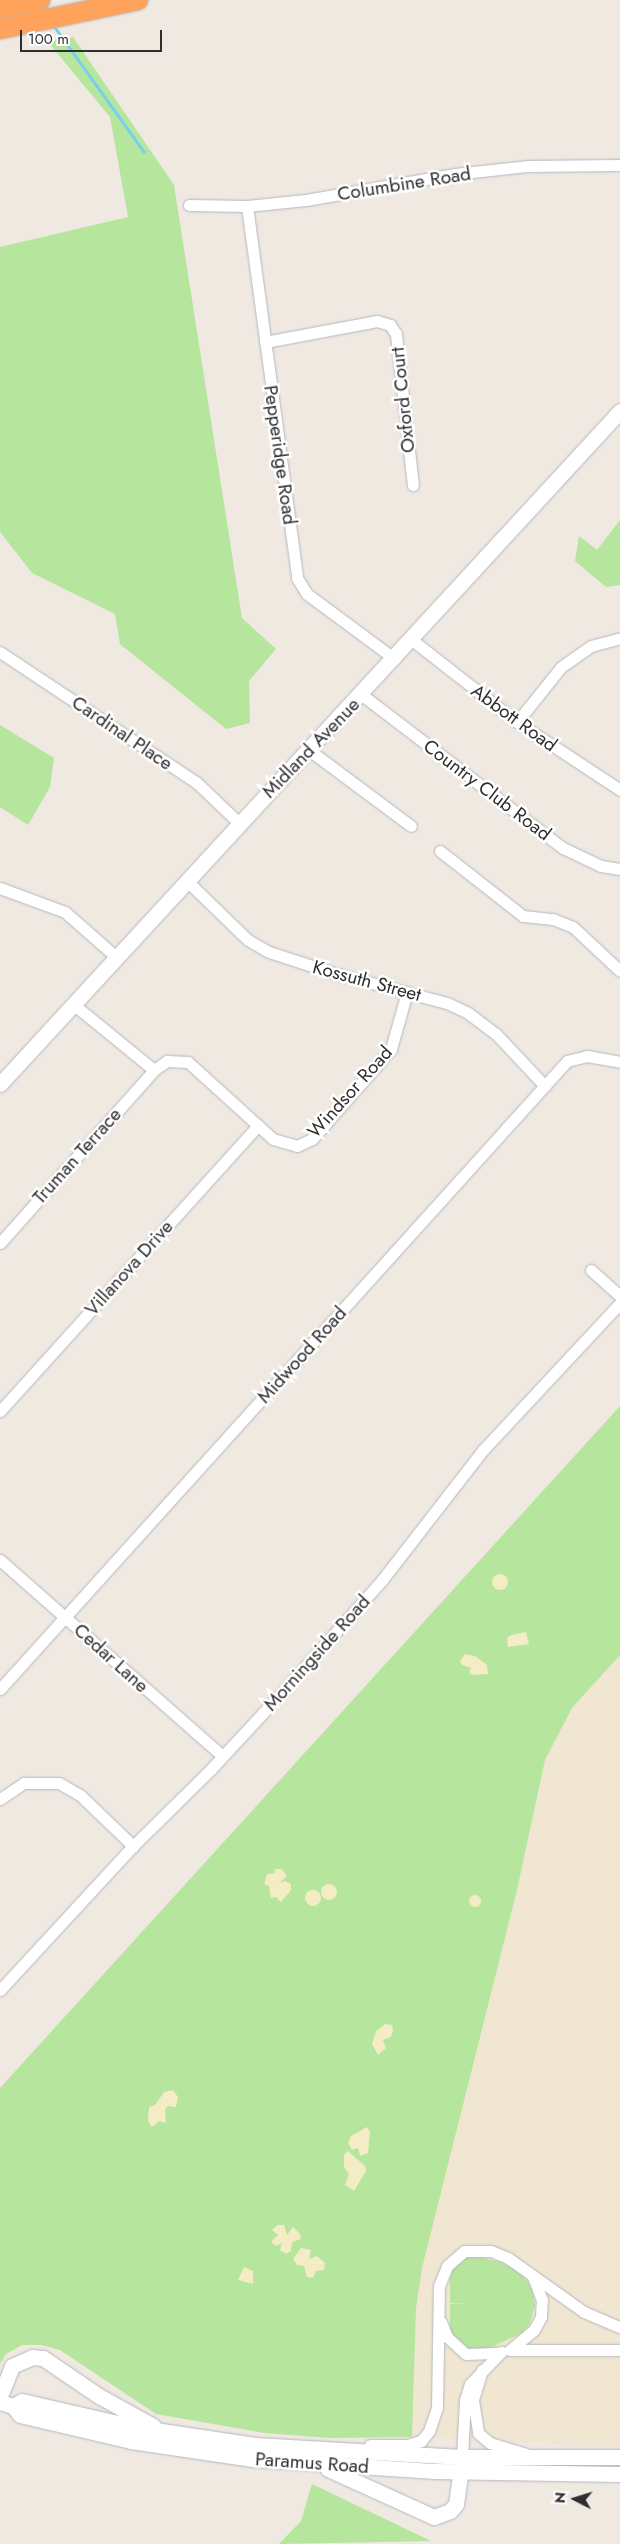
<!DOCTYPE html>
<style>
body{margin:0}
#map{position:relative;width:620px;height:2544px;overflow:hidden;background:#efe9e1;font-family:Jost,sans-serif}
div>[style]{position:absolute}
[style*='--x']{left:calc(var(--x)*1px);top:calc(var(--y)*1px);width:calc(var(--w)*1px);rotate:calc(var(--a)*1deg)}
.education>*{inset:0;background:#f0e6d1}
.green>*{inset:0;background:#b6e59e}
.sand>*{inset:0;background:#f3ecc5}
.round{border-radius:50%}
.stream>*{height:3px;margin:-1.5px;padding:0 1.5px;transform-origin:1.5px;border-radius:1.5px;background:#75cff0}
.roads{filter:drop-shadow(0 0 1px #b4b7c1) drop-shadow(0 0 1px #b4b7c1)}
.street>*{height:11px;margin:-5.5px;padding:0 5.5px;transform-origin:5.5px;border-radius:5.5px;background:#fff}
.secondary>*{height:15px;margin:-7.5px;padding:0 7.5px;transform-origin:7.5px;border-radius:7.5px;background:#fff}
.highway>*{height:20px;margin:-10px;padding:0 10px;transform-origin:10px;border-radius:10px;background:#ffa35c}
span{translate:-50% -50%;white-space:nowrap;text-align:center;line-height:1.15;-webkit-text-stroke:5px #fff;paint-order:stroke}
.street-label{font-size:19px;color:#2e2e2e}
.north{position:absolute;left:550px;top:2474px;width:50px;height:50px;-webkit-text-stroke:4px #fff;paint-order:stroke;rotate:275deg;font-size:14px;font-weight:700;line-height:20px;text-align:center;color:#2e2e2e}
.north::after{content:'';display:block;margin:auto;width:18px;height:22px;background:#2e2e2e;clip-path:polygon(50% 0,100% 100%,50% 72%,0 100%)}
.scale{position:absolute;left:20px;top:30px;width:142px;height:22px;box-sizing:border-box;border:2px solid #2e2e2e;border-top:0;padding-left:6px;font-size:15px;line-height:18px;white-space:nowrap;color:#2e2e2e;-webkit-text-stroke:4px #fff;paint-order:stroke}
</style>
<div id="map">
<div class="education">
<i style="clip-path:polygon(620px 1655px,620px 2447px,412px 2437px,416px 2308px,422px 2268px,517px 1890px,545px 1760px,572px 1708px)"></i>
</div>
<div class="green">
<i style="clip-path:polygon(73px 37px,174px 185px,242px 618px,276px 649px,249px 681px,250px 723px,226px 729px,120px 644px,115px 614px,32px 573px,0 532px,0 247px,128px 217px,110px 117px,48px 42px)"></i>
<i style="clip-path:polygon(620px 520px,620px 585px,606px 587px,575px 561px,579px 536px,597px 550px)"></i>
<i style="clip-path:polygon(0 725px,54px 758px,50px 787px,28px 825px,0 807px)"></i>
<i style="clip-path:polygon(620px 1406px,620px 1655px,572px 1708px,545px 1760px,517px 1890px,422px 2268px,416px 2308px,412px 2437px,329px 2438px,264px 2433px,156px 2414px,60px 2350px,41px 2345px,22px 2345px,6px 2354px,0 2364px,0 2088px)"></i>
<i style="clip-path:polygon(476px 2256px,500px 2262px,520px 2272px,532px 2288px,535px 2305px,530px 2323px,522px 2333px,492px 2347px,469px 2352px,450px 2332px,450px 2304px,466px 2303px,450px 2303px,450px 2279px,453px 2266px,463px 2257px)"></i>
<i style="clip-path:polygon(312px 2484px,431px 2541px,279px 2544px,301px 2521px)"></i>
</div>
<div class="sand">
<i class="round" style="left:492px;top:1574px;width:16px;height:16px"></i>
<i style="clip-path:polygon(526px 1632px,529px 1644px,508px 1647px,507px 1638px,511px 1635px)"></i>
<i style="clip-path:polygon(465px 1654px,475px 1656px,487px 1665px,488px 1674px,472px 1675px,469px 1672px,471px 1668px,462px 1665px,460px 1661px)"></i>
<i style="clip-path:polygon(275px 1869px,282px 1869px,287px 1876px,279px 1883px,285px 1881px,291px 1884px,291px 1890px,281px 1902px,276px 1897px,271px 1898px,269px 1886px,264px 1884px,267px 1874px,275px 1873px)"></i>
<i class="round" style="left:321px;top:1884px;width:16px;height:16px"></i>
<i class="round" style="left:305px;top:1890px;width:16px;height:16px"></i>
<i class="round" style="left:469px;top:1895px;width:12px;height:12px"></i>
<i style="clip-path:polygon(385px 2024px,392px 2025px,393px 2030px,391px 2037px,383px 2040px,386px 2048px,378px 2055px,372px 2044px,376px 2031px)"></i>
<i style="clip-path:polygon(173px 2090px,178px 2097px,176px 2107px,168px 2106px,165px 2109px,166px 2123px,159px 2121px,152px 2127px,148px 2121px,149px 2107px,155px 2105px,164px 2092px)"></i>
<i style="clip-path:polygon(367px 2127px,370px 2132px,368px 2153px,360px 2156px,358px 2148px,352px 2150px,348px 2143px,351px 2136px)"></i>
<i style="clip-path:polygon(348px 2151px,365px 2166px,366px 2171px,354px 2191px,345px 2185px,349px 2174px,344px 2167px,344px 2155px)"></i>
<i style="clip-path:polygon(278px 2225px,284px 2225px,287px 2235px,293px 2227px,300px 2234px,301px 2239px,292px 2242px,291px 2251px,286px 2254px,280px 2250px,282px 2243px,276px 2246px,271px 2242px,278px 2235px,272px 2230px)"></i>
<i style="clip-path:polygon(301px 2248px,311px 2250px,309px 2259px,317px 2256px,325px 2263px,324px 2270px,316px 2271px,313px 2278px,307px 2277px,304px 2266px,297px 2265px,293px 2259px)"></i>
<i style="clip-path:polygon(244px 2267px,253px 2271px,253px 2284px,238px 2280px)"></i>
</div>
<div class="stream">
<i style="--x:53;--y:25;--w:156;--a:54.4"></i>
</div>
<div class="roads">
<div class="street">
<i style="--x:189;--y:205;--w:58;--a:1"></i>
<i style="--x:247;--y:206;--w:59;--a:-5.8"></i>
<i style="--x:306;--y:200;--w:151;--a:-9.9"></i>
<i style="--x:455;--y:174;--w:72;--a:-6.3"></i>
<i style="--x:527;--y:166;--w:93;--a:-0.6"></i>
<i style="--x:247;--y:206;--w:375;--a:82.3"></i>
<i style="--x:297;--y:578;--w:19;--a:58"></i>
<i style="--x:307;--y:594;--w:109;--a:36.5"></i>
<i style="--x:265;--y:342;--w:114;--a:-10.6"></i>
<i style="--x:377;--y:321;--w:14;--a:17"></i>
<i style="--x:390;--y:325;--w:11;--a:56"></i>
<i style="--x:396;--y:334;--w:152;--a:83.6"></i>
<i style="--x:412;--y:640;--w:133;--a:38"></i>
<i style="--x:517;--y:722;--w:123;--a:33.4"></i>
<i style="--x:0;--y:652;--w:235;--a:33.6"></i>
<i style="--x:196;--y:782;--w:59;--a:43.6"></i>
<i style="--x:362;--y:695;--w:253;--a:37.3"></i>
<i style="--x:563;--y:848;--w:42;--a:25.3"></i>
<i style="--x:601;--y:866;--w:19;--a:9"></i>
<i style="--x:517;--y:722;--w:70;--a:-51.3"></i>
<i style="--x:561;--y:667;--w:37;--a:-35"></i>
<i style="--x:591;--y:646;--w:30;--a:-15"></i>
<i style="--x:309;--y:750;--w:127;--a:36.7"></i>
<i style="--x:440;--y:851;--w:105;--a:38.1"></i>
<i style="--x:523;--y:916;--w:30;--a:6"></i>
<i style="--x:553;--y:919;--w:22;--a:22"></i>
<i style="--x:573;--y:927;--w:64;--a:43.1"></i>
<i style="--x:186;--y:880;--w:86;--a:44.1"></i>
<i style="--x:248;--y:940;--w:24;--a:30"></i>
<i style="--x:269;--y:952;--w:68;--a:17.9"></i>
<i style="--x:334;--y:973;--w:117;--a:14.9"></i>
<i style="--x:447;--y:1003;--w:23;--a:25"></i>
<i style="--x:468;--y:1013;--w:35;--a:37"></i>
<i style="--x:496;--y:1034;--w:71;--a:46.7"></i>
<i style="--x:0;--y:888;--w:69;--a:20.3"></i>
<i style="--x:65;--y:912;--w:68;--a:41.4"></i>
<i style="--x:73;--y:1004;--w:104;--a:39.2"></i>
<i style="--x:154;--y:1070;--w:16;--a:-35"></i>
<i style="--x:167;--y:1061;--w:21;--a:3"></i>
<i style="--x:188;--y:1062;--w:115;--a:42.2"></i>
<i style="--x:273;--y:1139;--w:25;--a:16"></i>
<i style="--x:297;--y:1146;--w:17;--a:-25"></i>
<i style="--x:312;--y:1139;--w:120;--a:-48.7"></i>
<i style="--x:391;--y:1049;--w:59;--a:-74.3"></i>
<i style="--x:0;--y:1243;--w:232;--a:-48.3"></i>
<i style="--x:591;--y:1270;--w:39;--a:42"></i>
<i style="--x:0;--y:1411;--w:385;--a:-47.9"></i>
<i style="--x:0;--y:1560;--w:296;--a:41.4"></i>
<i style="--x:0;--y:1689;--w:846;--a:-47.92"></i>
<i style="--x:567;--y:1061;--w:21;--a:-14"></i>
<i style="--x:587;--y:1056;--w:34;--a:10"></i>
<i style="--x:0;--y:1799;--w:29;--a:-34"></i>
<i style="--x:24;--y:1783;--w:35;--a:0"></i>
<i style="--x:59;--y:1783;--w:24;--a:30"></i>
<i style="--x:80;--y:1795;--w:74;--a:43.9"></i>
<i style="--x:0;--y:1990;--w:196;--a:-47.3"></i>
<i style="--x:133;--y:1846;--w:110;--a:-44.6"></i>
<i style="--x:211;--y:1769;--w:109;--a:-47.2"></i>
<i style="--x:285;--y:1689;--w:146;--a:-48.3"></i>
<i style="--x:382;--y:1580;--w:165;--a:-52.2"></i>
<i style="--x:483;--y:1450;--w:201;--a:-47"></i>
<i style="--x:441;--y:2322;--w:16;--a:68"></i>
<i style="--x:447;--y:2337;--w:25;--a:42"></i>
<i style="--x:466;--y:2354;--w:34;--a:-2"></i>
<i style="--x:510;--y:2350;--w:110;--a:0"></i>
<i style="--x:510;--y:2350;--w:31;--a:-40"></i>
<i style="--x:534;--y:2330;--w:15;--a:-62"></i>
<i style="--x:541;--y:2317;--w:17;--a:-87"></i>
<i style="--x:542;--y:2300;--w:25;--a:-111"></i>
<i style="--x:482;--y:2370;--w:31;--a:107"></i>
<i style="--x:473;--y:2400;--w:33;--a:81"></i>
<i style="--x:478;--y:2433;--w:16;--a:40"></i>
<i style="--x:490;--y:2443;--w:38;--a:17"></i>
<i style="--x:370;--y:2445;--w:37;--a:0"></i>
<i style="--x:407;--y:2445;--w:15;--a:-16"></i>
<i style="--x:421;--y:2441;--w:13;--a:-51"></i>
<i style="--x:429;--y:2431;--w:24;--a:-71"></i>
<i style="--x:437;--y:2408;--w:122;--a:-89.1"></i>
<i style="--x:439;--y:2286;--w:22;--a:-68"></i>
<i style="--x:447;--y:2266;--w:23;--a:-41"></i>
<i style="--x:464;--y:2251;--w:27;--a:0"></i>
<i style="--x:491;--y:2251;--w:18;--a:22"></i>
<i style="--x:508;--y:2258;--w:93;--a:35.4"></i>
<i style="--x:584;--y:2312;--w:39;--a:23"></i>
<i style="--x:462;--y:2457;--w:57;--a:-87"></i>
<i style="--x:465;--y:2400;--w:17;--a:-73"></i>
<i style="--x:470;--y:2384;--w:45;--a:-45.9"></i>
</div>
<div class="secondary">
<i style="--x:0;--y:1084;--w:915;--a:-47.35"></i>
<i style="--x:0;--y:2396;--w:32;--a:-68"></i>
<i style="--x:12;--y:2366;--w:22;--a:-24"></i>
<i style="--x:32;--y:2357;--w:11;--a:5"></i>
<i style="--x:43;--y:2358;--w:68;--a:34.2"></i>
<i style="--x:99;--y:2396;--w:62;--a:29.1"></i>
<i style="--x:0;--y:2402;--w:14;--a:17"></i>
<i style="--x:13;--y:2406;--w:11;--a:52"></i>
<i style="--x:20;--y:2415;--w:114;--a:13.2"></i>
<i style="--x:131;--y:2441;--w:123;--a:8.4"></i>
<i style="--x:253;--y:2459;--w:183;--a:3.8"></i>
<i style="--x:436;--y:2471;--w:184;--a:0.9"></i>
<i style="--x:13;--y:2406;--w:10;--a:-29"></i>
<i style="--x:22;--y:2401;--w:116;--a:13"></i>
<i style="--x:135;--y:2427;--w:121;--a:8.5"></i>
<i style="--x:255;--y:2445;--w:207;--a:3.3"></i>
<i style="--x:462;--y:2457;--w:158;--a:0"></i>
<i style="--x:328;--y:2469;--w:116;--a:24.4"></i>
<i style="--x:434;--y:2517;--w:17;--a:-21"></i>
<i style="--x:450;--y:2511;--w:9;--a:-49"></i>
<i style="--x:456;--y:2504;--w:43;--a:-82.1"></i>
</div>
<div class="highway">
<i style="--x:0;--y:8;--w:41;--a:-11.3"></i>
<i style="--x:0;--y:29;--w:141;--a:-11.9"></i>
</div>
</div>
<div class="street-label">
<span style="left:404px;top:184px;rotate:-9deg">Columbine Road</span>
<span style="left:403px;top:400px;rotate:-96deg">Oxford Court</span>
<span style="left:280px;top:455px;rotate:82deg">Pepperidge Road</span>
<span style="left:514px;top:718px;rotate:36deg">Abbott Road</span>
<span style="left:122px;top:733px;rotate:34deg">Cardinal Place</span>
<span style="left:311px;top:748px;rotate:-46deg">Midland Avenue</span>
<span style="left:487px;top:790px;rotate:37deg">Country Club Road</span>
<span style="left:367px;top:981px;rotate:15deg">Kossuth Street</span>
<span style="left:350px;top:1092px;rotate:-48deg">Windsor Road</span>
<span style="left:77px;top:1156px;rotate:-48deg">Truman Terrace</span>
<span style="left:129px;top:1268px;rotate:-48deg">Villanova Drive</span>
<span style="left:302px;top:1355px;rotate:-48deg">Midwood Road</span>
<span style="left:317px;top:1653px;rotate:-48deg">Morningside Road</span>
<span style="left:111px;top:1658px;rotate:42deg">Cedar Lane</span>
<span style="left:312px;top:2463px;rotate:4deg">Paramus Road</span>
</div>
<div class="north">N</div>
<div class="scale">100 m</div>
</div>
